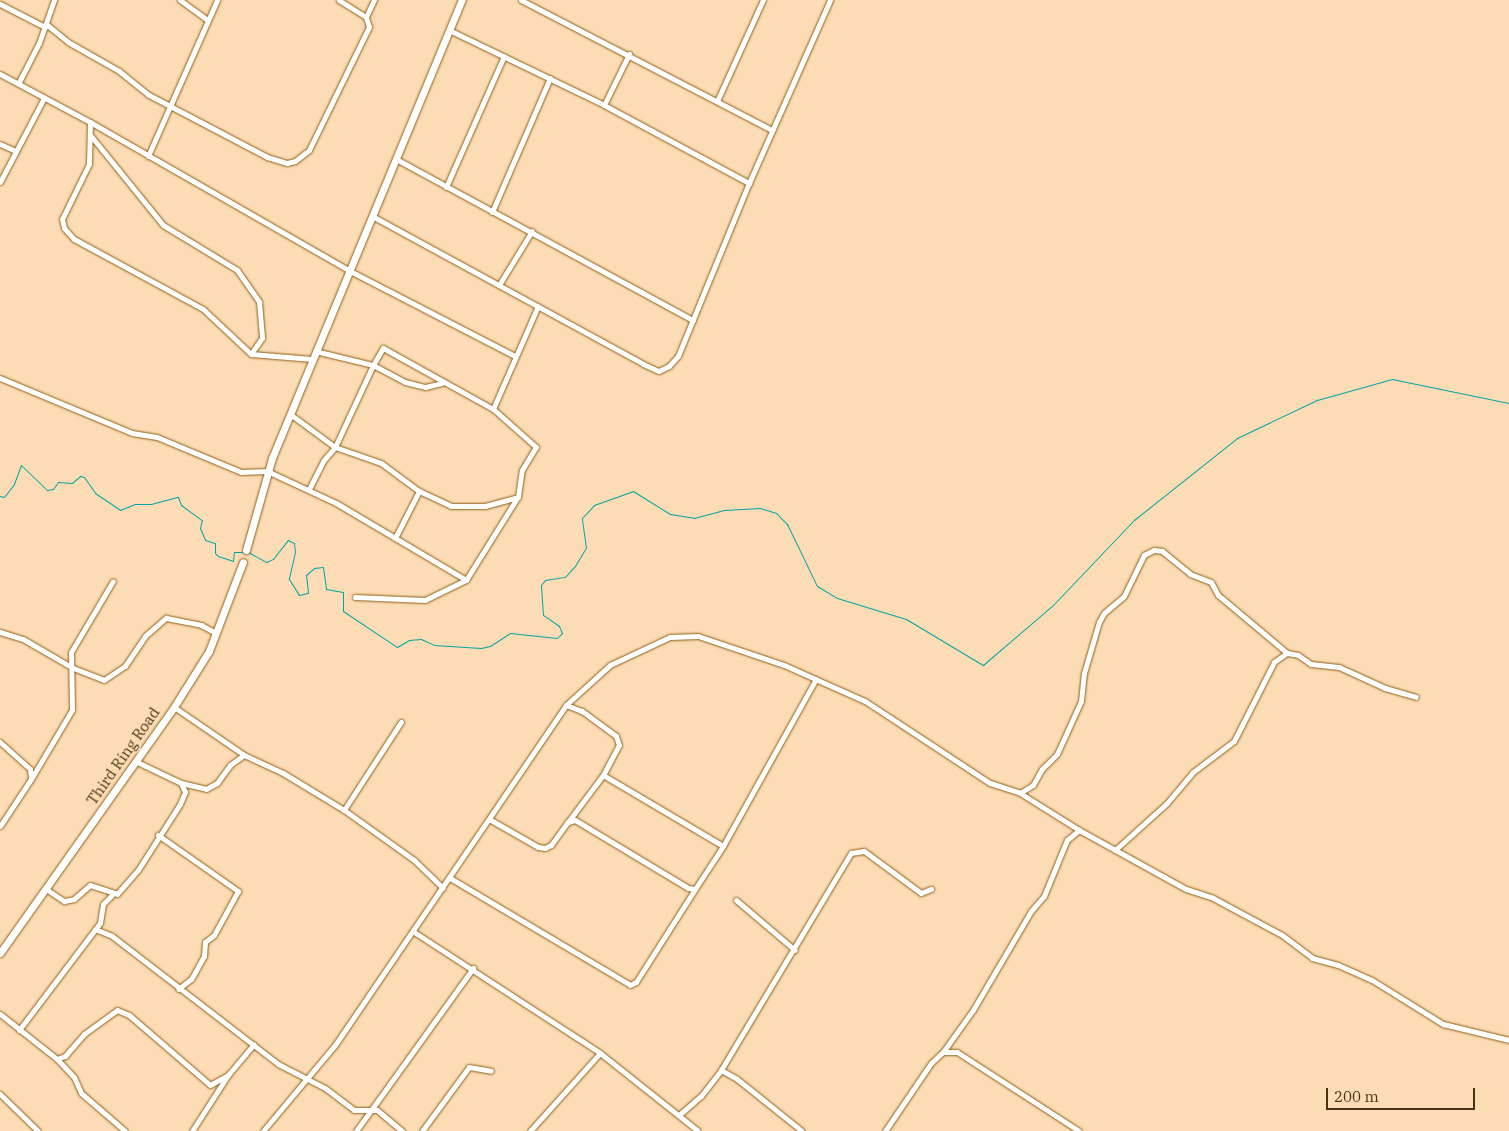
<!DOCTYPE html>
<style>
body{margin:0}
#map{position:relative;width:1509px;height:1131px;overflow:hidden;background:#fcdcb5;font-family:"IBM Plex Serif",serif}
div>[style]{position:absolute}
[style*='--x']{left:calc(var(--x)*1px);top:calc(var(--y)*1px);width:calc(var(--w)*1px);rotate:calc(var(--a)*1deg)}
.stream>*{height:1px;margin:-0.5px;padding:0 0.5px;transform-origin:0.5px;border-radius:0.5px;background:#02a5a4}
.roads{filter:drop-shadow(0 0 1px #8d5f13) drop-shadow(0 0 1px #8d5f13)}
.street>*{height:5px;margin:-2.5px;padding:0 2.5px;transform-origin:2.5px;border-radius:2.5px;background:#fff}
.secondary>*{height:7px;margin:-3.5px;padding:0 3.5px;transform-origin:3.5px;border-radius:3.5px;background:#fff}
span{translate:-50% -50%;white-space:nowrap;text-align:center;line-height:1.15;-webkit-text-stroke:4px #fcdcb5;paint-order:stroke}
.street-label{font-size:15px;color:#483316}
.scale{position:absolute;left:1326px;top:1088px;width:149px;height:22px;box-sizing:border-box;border:2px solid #483316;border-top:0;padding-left:6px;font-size:15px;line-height:18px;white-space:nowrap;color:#483316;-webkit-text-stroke:4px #fcdcb5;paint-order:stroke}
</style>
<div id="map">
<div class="stream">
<i style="--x:0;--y:496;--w:4;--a:14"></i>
<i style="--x:4;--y:497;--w:16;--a:-52"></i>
<i style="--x:14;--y:484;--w:20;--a:-70"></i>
<i style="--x:21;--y:465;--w:36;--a:44"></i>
<i style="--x:47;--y:490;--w:6;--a:-9"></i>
<i style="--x:53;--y:489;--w:9;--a:-54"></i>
<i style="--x:58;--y:482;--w:14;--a:4"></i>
<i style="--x:72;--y:483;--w:11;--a:-41"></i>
<i style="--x:80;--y:476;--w:4;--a:14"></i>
<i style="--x:84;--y:477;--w:19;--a:55"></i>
<i style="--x:95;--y:493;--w:30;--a:34"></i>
<i style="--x:120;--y:510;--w:16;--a:-22"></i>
<i style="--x:135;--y:504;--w:16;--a:0"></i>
<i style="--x:151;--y:504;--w:28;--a:-15"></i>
<i style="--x:178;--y:497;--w:9;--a:69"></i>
<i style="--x:181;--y:505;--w:26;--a:36"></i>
<i style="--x:202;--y:520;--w:8;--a:104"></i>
<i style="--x:200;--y:528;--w:13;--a:67"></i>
<i style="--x:205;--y:540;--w:10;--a:17"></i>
<i style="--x:215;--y:543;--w:10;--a:90"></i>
<i style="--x:215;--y:553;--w:4;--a:45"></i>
<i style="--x:218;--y:556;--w:16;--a:18"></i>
<i style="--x:233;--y:561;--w:9;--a:-84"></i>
<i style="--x:234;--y:552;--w:10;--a:0"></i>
<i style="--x:248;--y:552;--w:21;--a:29"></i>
<i style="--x:266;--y:562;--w:8;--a:-23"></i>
<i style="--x:273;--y:559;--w:24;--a:-52"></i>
<i style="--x:288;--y:540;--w:7;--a:27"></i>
<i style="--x:294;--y:543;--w:9;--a:84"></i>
<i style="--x:295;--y:552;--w:28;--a:103"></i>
<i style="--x:289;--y:579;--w:19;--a:58"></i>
<i style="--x:299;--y:595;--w:9;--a:-13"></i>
<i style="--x:308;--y:593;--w:18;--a:-96"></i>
<i style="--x:306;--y:575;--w:11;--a:-41"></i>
<i style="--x:314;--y:568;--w:9;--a:-6"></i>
<i style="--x:323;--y:567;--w:22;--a:82"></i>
<i style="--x:326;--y:589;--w:17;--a:10"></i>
<i style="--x:343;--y:592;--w:19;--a:90"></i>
<i style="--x:343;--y:611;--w:65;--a:33.7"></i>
<i style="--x:397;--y:647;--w:14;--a:-30"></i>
<i style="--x:409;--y:640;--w:12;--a:-5"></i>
<i style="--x:421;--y:639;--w:14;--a:25"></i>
<i style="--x:434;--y:645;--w:47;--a:3.7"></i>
<i style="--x:481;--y:648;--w:9;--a:-13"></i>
<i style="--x:490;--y:646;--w:24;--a:-33"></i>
<i style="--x:510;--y:633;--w:47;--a:6.1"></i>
<i style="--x:557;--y:638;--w:7;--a:-45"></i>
<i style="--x:562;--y:633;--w:8;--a:-113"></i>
<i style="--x:559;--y:626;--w:19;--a:-145"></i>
<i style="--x:543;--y:615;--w:30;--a:-94"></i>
<i style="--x:541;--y:585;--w:6;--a:-51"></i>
<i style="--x:545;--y:580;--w:20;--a:-9"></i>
<i style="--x:565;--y:577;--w:15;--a:-48"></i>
<i style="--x:575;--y:566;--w:21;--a:-59"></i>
<i style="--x:586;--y:548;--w:30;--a:-98"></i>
<i style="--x:582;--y:518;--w:18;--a:-47"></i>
<i style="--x:594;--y:505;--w:41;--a:-19.7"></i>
<i style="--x:633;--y:491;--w:44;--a:31.9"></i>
<i style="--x:670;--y:514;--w:24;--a:9"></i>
<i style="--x:694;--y:518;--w:31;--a:-15"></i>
<i style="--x:724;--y:510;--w:36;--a:-3"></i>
<i style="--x:760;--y:508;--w:17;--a:17"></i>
<i style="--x:776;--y:513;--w:16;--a:45"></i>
<i style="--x:787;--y:524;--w:69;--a:64.2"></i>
<i style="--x:817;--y:586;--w:23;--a:31"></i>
<i style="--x:837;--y:598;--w:72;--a:16.9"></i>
<i style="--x:906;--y:619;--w:90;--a:30.9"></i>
<i style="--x:983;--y:665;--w:92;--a:-40.6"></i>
<i style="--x:1053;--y:605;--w:117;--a:-46.4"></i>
<i style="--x:1134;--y:520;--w:132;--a:-38.5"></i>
<i style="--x:1237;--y:438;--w:89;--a:-25.4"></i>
<i style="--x:1317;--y:400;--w:78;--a:-15.6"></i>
<i style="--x:1392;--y:379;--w:119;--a:11.6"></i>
</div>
<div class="roads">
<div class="street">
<i style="--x:180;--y:0;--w:34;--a:36"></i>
<i style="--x:521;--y:0;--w:283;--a:27.4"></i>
<i style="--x:0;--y:4;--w:51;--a:27.1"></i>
<i style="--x:366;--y:17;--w:19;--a:-65"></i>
<i style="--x:46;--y:24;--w:28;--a:39"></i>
<i style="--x:68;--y:42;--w:59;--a:29.6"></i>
<i style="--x:119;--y:71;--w:38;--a:39"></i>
<i style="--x:149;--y:95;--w:133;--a:27.7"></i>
<i style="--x:267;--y:157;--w:21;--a:17"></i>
<i style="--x:287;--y:163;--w:8;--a:-14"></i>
<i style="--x:295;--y:161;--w:18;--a:-38"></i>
<i style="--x:309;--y:150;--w:137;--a:-64"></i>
<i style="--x:369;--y:27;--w:10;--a:-107"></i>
<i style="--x:366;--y:17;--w:32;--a:-148"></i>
<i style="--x:449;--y:30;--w:172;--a:25.8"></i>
<i style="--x:604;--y:105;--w:165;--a:28.3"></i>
<i style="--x:0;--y:74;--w:102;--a:28.1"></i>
<i style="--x:90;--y:122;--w:300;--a:29.8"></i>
<i style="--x:350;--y:271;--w:186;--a:27.3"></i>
<i style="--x:19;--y:82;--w:44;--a:-62.9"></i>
<i style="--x:39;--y:43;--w:46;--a:-70.8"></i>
<i style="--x:718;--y:99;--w:109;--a:-65.6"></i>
<i style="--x:604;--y:105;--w:57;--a:-63.9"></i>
<i style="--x:90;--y:122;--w:42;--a:91.4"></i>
<i style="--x:89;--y:164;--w:61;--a:116.1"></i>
<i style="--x:62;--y:219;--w:9;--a:77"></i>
<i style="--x:64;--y:228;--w:15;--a:48"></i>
<i style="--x:74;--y:239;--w:147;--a:28.5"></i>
<i style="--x:203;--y:309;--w:66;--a:43.2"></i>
<i style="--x:251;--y:354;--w:61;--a:4.7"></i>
<i style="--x:91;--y:136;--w:114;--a:51"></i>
<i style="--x:163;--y:225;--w:87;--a:31.3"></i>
<i style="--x:237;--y:270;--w:39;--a:55"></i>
<i style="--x:259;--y:302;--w:36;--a:85"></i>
<i style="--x:262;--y:338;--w:19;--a:125"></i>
<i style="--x:0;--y:144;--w:17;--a:24"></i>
<i style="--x:148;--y:156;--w:171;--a:-66.1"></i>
<i style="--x:396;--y:159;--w:338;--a:28.5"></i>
<i style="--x:0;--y:182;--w:95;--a:-62.4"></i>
<i style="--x:446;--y:187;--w:143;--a:-66.1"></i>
<i style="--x:492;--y:212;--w:146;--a:-66.6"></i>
<i style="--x:372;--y:216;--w:309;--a:28.6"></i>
<i style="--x:643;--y:364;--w:17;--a:24"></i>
<i style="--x:659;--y:371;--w:11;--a:-27"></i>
<i style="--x:669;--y:366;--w:13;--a:-48"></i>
<i style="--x:678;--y:356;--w:187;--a:-67.7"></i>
<i style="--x:749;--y:183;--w:200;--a:-66.1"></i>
<i style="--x:499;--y:285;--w:63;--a:-58.6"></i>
<i style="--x:315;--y:351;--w:60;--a:13.6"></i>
<i style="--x:373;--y:365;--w:20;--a:-60"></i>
<i style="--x:383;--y:348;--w:126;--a:29"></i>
<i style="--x:0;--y:378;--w:143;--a:22.6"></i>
<i style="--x:132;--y:433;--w:25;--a:9"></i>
<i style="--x:157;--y:437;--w:91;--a:22.6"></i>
<i style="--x:241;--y:472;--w:26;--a:-2"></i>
<i style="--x:267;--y:471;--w:76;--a:24.9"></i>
<i style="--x:336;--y:503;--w:151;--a:30.6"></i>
<i style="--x:290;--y:414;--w:56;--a:36.3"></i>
<i style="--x:335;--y:447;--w:49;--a:19.2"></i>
<i style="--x:381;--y:463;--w:47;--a:36.4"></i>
<i style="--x:419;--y:491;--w:35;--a:25"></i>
<i style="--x:451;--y:506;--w:34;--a:0"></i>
<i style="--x:485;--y:506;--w:34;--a:-15"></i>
<i style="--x:518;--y:497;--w:27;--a:-82"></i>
<i style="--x:522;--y:470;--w:27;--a:-59"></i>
<i style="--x:536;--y:447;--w:57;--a:-138.5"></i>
<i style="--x:493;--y:409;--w:112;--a:-66.4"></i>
<i style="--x:309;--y:489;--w:31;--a:-63"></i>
<i style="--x:323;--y:461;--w:18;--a:-49"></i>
<i style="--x:335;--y:447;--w:90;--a:-65.1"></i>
<i style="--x:373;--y:365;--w:36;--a:28"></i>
<i style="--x:405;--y:382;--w:21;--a:14"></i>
<i style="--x:425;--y:387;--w:17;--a:-13"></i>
<i style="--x:395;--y:538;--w:53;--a:-62.9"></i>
<i style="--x:355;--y:597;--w:70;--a:2.5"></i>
<i style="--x:425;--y:600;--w:46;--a:-26"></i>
<i style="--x:466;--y:580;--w:97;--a:-58.1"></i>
<i style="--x:0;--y:632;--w:24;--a:17"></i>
<i style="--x:23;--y:639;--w:58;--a:30.1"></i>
<i style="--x:73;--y:668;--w:33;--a:21"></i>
<i style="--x:104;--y:680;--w:25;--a:-34"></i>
<i style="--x:125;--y:666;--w:36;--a:-56"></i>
<i style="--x:145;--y:636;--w:28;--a:-41"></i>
<i style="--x:166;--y:618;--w:36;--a:11"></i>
<i style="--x:201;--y:625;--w:17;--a:28"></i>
<i style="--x:566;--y:705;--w:17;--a:21"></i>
<i style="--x:582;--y:711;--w:42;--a:36.3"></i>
<i style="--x:616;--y:736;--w:9;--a:72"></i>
<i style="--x:619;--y:745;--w:34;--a:118"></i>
<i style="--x:603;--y:775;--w:59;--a:126.7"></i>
<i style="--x:174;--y:707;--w:85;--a:34.4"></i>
<i style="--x:244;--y:755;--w:43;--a:24.8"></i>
<i style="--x:283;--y:773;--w:71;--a:31.2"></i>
<i style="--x:344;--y:810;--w:86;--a:35.5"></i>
<i style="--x:414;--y:860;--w:40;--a:44"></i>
<i style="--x:0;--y:742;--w:40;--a:42"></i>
<i style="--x:30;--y:769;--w:10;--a:84"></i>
<i style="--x:31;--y:779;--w:56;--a:123.4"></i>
<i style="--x:135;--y:761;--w:51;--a:25.6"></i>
<i style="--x:181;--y:783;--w:26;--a:13"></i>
<i style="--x:206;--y:789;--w:13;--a:-29"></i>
<i style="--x:217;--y:783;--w:22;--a:-54"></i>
<i style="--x:230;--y:765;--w:17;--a:-36"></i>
<i style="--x:603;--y:775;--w:139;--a:30.6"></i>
<i style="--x:31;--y:779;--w:80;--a:-59.3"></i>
<i style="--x:72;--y:710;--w:58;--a:-91"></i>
<i style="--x:71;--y:652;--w:82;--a:-59.4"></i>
<i style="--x:1020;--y:793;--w:15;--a:-32"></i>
<i style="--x:1033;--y:785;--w:18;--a:-61"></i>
<i style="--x:1042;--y:769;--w:21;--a:-45"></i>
<i style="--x:1057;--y:754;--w:58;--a:-65.6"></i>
<i style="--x:1081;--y:701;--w:28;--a:-84"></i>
<i style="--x:1084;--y:673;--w:53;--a:-73.6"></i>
<i style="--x:1099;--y:622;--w:10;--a:-61"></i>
<i style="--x:1104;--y:613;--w:26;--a:-40"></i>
<i style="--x:1124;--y:596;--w:46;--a:-64"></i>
<i style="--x:1144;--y:555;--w:11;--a:-27"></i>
<i style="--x:1154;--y:550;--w:8;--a:7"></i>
<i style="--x:1162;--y:551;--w:36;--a:39"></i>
<i style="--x:1190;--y:574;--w:22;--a:21"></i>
<i style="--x:1211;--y:582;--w:15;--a:62"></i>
<i style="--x:1218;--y:595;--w:90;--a:40"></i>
<i style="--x:344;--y:810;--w:105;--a:-57.1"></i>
<i style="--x:489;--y:819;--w:56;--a:29.7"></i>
<i style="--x:538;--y:847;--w:7;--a:8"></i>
<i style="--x:545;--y:848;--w:7;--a:-27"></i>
<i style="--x:551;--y:845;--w:29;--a:-54"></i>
<i style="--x:568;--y:822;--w:7;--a:-16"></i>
<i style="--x:575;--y:820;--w:132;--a:31"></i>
<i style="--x:688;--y:888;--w:7;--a:8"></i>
<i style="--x:695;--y:889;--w:51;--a:-56.9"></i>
<i style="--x:723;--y:846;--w:191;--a:-60.9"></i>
<i style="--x:158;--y:835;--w:98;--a:35"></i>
<i style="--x:238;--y:891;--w:50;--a:118.6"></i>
<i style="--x:214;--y:935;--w:11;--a:142"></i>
<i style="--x:205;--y:942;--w:14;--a:94"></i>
<i style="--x:204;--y:956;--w:26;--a:119"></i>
<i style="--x:191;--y:979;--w:16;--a:142"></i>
<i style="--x:1115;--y:850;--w:70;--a:-42.1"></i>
<i style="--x:1167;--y:803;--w:40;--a:-50"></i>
<i style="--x:1193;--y:772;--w:51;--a:-37.1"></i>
<i style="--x:1234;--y:741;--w:89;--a:-63.1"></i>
<i style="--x:1274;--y:662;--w:16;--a:-35"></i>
<i style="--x:1287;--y:653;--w:11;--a:10"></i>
<i style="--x:1298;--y:655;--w:16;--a:35"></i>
<i style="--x:1311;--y:664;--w:28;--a:6"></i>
<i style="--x:1339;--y:667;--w:51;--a:24.5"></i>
<i style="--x:1385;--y:688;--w:32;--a:16"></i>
<i style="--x:450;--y:878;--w:209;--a:30.7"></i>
<i style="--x:630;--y:985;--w:7;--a:-27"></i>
<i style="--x:636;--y:982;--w:110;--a:-57.6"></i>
<i style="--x:46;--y:889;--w:22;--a:34"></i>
<i style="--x:64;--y:901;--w:10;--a:-11"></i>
<i style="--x:74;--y:899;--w:21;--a:-41"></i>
<i style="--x:90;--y:885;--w:28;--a:18"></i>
<i style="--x:117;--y:894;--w:32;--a:-49"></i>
<i style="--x:138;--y:870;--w:78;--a:-57.5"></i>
<i style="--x:180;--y:804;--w:13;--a:-67"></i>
<i style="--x:185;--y:792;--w:10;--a:-114"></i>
<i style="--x:736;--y:900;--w:77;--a:40.3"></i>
<i style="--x:95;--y:929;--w:18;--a:22"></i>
<i style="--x:112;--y:936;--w:210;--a:37.6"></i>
<i style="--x:278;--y:1064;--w:53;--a:27.1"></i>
<i style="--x:325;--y:1088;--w:36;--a:37"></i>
<i style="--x:354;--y:1110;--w:23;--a:0"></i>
<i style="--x:377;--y:1110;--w:33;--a:40"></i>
<i style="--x:414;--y:932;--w:222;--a:33"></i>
<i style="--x:600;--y:1053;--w:125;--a:38.5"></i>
<i style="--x:0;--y:1014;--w:73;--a:38.3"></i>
<i style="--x:57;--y:1059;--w:25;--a:47"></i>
<i style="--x:74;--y:1077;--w:17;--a:66"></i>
<i style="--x:81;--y:1093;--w:58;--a:40.8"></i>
<i style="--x:19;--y:1030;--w:134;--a:-52.9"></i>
<i style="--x:100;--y:923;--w:19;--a:-81"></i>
<i style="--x:103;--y:904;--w:13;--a:-45"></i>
<i style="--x:943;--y:1052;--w:52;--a:-54.5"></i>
<i style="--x:973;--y:1010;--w:115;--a:-59.6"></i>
<i style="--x:1031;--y:911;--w:20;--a:-49"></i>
<i style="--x:1044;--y:896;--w:61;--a:-67.7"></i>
<i style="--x:1067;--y:840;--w:16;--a:-40"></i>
<i style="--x:57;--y:1059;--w:9;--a:-21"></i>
<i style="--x:65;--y:1056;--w:29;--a:-49"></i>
<i style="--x:84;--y:1034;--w:41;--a:-36"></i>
<i style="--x:117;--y:1010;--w:13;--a:23"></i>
<i style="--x:129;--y:1015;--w:107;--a:40.8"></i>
<i style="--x:210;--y:1085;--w:21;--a:-29"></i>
<i style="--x:721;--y:1070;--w:18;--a:29"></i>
<i style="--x:737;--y:1079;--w:83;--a:38.7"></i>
<i style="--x:0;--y:1094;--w:53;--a:44.2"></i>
<i style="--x:679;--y:1115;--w:29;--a:-41"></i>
<i style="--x:701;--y:1096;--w:33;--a:-52"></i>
<i style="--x:721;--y:1070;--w:253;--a:-59.1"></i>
<i style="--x:851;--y:853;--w:13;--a:-9"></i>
<i style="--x:864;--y:851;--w:71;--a:36.4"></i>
<i style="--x:921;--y:893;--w:11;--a:-22"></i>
<i style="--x:192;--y:1131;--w:67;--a:-57.3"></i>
<i style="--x:228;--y:1075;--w:40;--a:-50"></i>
<i style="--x:263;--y:1131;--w:112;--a:-50.1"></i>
<i style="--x:335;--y:1045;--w:411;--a:-55.8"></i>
<i style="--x:566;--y:705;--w:59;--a:-42.3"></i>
<i style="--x:610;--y:665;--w:66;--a:-25"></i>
<i style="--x:670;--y:637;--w:28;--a:-2"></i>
<i style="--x:698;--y:636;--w:91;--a:18.6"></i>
<i style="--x:784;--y:665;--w:89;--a:24"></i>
<i style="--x:865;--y:701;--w:149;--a:33.3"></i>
<i style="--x:990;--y:783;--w:32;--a:18"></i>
<i style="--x:1020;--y:793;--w:70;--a:32.1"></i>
<i style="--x:1079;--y:830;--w:122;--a:28.9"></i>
<i style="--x:1186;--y:889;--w:28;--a:18"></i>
<i style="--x:1213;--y:898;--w:78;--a:28.2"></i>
<i style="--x:1282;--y:935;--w:38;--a:37"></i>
<i style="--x:1312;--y:958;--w:27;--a:15"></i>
<i style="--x:1338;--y:965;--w:37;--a:24"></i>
<i style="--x:1372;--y:980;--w:84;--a:31.8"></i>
<i style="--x:1443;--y:1024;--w:68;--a:13.6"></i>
<i style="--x:356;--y:1131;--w:201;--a:-54.3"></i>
<i style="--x:422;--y:1131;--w:79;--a:-53.7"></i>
<i style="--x:469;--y:1067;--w:22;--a:10"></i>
<i style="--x:530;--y:1131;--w:105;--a:-48.1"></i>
<i style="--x:885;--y:1131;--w:82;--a:-55.9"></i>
<i style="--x:931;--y:1063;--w:16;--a:-43"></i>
<i style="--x:943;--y:1052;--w:14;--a:0"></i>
<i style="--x:957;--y:1052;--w:145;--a:32.9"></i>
</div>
<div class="secondary">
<i style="--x:246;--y:550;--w:96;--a:-74.2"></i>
<i style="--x:272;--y:458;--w:496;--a:-67.5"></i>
<i style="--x:0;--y:953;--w:301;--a:-54.7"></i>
<i style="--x:174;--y:707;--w:66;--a:-58"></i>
<i style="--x:209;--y:651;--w:95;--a:-69.1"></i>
</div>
</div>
<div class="street-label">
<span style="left:123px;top:756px;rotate:-55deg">Third Ring Road</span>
</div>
<div class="scale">200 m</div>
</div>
